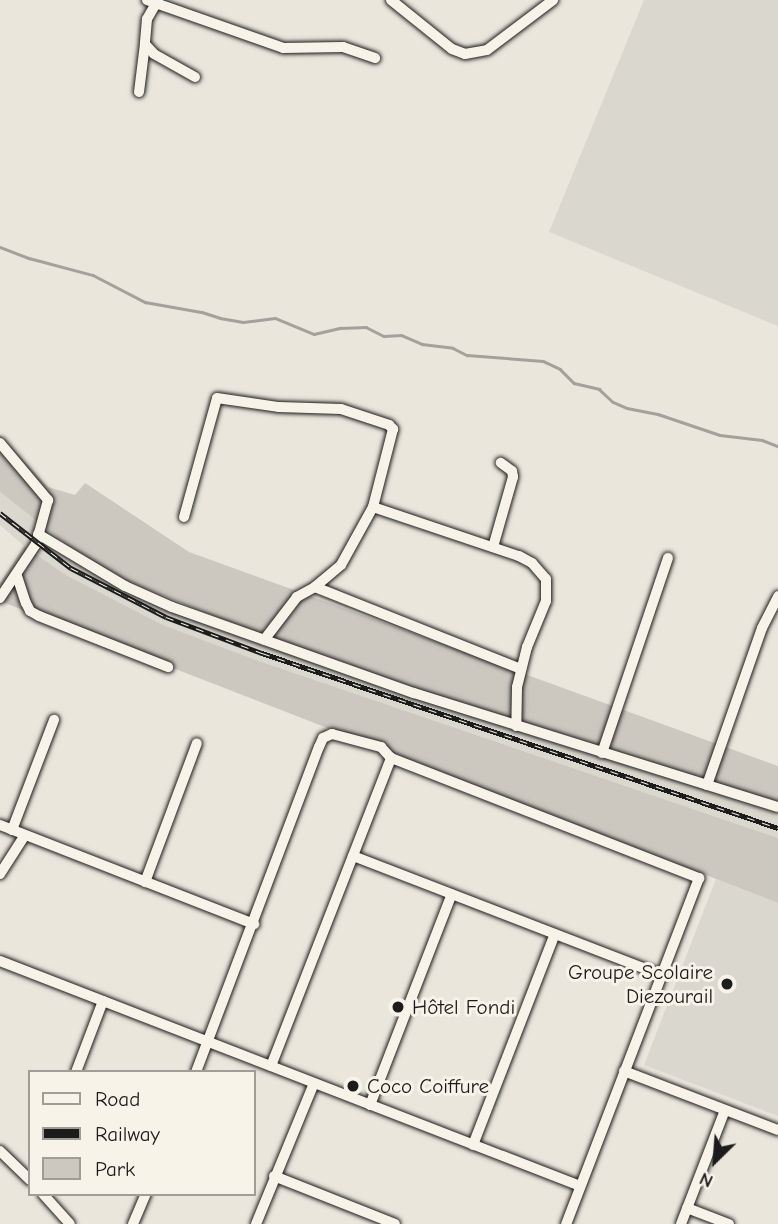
<!DOCTYPE html>
<meta charset="utf-8">
<style>
body{margin:0}
#map{position:relative;width:778px;height:1224px;overflow:hidden;background:#eae6dc;font-family:"Comic Neue",sans-serif}
div>[style]{position:absolute}
[style*='--x']{left:calc(var(--x)*1px);top:calc(var(--y)*1px);width:calc(var(--w)*1px);rotate:calc(var(--a)*1deg)}
.built>*{inset:0;background:#dad7ce}
.green>*{inset:0;background:#ccc8c0}
.stream>*{height:2.5px;margin:-1.25px;padding:0 1.25px;transform-origin:1.25px;border-radius:1.25px;background:#a3a19a}
.roads{filter:drop-shadow(0 0 2px #1c1c1c) drop-shadow(0 0 2px #1c1c1c)}
.street>*{height:10px;margin:-5px;padding:0 5px;transform-origin:5px;border-radius:5px;background:#f7f3e8}
.rail>*{height:5px;margin-top:-2.5px;transform-origin:0;background:repeating-linear-gradient(90deg,#f7f3e8 0 8px,#1c1c1c 0 16px);box-sizing:border-box;border-block:2px solid #1c1c1c}
.dots>*{width:19px;height:19px;translate:-50% -50%;box-sizing:border-box;border:4px solid #f7f3e8;border-radius:50%}
span{translate:-50% -50%;white-space:nowrap;text-align:center;line-height:1.15;-webkit-text-stroke:6px #f7f3e8;paint-order:stroke}
.poi-label{font-size:21px;color:#1c1c1c}
.right{translate:-100% -50%;text-align:right}
.left{translate:0 -50%;text-align:left}
.legend{position:absolute;left:28px;top:1070px;width:228px;height:126px;box-sizing:border-box;background:#f7f3e8;border:2px solid #9f9d96;margin:0;padding:9px 12px;list-style:none;font-size:21px;color:#1c1c1c}
.legend li{display:flex;align-items:center;gap:14px;height:35px}
.legend b{width:35px;border:2px solid #9f9d96}
.north{position:absolute;left:680px;top:1126px;width:70px;height:70px;-webkit-text-stroke:5px #f7f3e8;paint-order:stroke;rotate:205deg;font-size:19px;font-weight:700;line-height:28px;text-align:center;color:#1c1c1c}
.north::after{content:'';display:block;margin:auto;width:24px;height:32px;background:#1c1c1c;clip-path:polygon(50% 0,100% 100%,50% 72%,0 100%)}
</style>
<div id="map">
<div class="built">
<i style="clip-path:polygon(644px 0,778px 0,778px 326px,549px 232px)"></i>
<i style="clip-path:polygon(0 492px,79px 554px,173px 602px,267px 638px,778px 812px,778px 838px,259px 661px,163px 625px,66px 575px,24px 546px,0 525px)"></i>
<i style="clip-path:polygon(716px 879px,778px 903px,778px 1116px,644px 1065px)"></i>
</div>
<div class="green">
<i style="clip-path:polygon(0 435px,48px 487px,75px 495px,85px 483px,189px 552px,778px 766px,778px 812px,267px 638px,126px 580px,79px 554px,0 492px)"></i>
<i style="clip-path:polygon(24px 546px,66px 575px,163px 625px,259px 661px,778px 838px,778px 903px,0 601px,0 583px)"></i>
</div>
<div class="stream">
<i style="--x:0;--y:247;--w:31;--a:21"></i>
<i style="--x:29;--y:258;--w:66;--a:14.9"></i>
<i style="--x:93;--y:275;--w:59;--a:27.4"></i>
<i style="--x:145;--y:302;--w:58;--a:10"></i>
<i style="--x:202;--y:312;--w:19;--a:18"></i>
<i style="--x:220;--y:318;--w:23;--a:10"></i>
<i style="--x:243;--y:322;--w:32;--a:-7"></i>
<i style="--x:275;--y:318;--w:42;--a:22.3"></i>
<i style="--x:314;--y:334;--w:27;--a:-13"></i>
<i style="--x:340;--y:328;--w:26;--a:-2"></i>
<i style="--x:366;--y:327;--w:20;--a:27"></i>
<i style="--x:384;--y:336;--w:17;--a:-3"></i>
<i style="--x:401;--y:335;--w:23;--a:23"></i>
<i style="--x:422;--y:344;--w:31;--a:7"></i>
<i style="--x:453;--y:348;--w:16;--a:27"></i>
<i style="--x:467;--y:355;--w:76;--a:4.5"></i>
<i style="--x:543;--y:361;--w:19;--a:25"></i>
<i style="--x:560;--y:369;--w:20;--a:45"></i>
<i style="--x:574;--y:383;--w:26;--a:13"></i>
<i style="--x:599;--y:389;--w:19;--a:43"></i>
<i style="--x:613;--y:402;--w:15;--a:23"></i>
<i style="--x:627;--y:408;--w:32;--a:11"></i>
<i style="--x:658;--y:414;--w:65;--a:18.7"></i>
<i style="--x:720;--y:435;--w:42;--a:6.8"></i>
<i style="--x:762;--y:440;--w:17;--a:21"></i>
</div>
<div class="roads">
<div class="street">
<i style="--x:147;--y:0;--w:144;--a:19.4"></i>
<i style="--x:283;--y:48;--w:60;--a:-1"></i>
<i style="--x:343;--y:47;--w:34;--a:19"></i>
<i style="--x:158;--y:0;--w:22;--a:120"></i>
<i style="--x:147;--y:19;--w:25;--a:95"></i>
<i style="--x:145;--y:44;--w:13;--a:48"></i>
<i style="--x:154;--y:54;--w:47;--a:29.3"></i>
<i style="--x:391;--y:0;--w:78;--a:38.8"></i>
<i style="--x:452;--y:49;--w:14;--a:21"></i>
<i style="--x:465;--y:54;--w:22;--a:-10"></i>
<i style="--x:487;--y:50;--w:83;--a:-37.1"></i>
<i style="--x:139;--y:92;--w:48;--a:-82.9"></i>
<i style="--x:0;--y:443;--w:75;--a:49.9"></i>
<i style="--x:48;--y:500;--w:46;--a:105.3"></i>
<i style="--x:36;--y:544;--w:65;--a:123.7"></i>
<i style="--x:373;--y:507;--w:154;--a:18.6"></i>
<i style="--x:519;--y:556;--w:15;--a:28"></i>
<i style="--x:532;--y:563;--w:21;--a:49"></i>
<i style="--x:546;--y:579;--w:22;--a:90"></i>
<i style="--x:546;--y:601;--w:50;--a:112.4"></i>
<i style="--x:527;--y:647;--w:41;--a:104"></i>
<i style="--x:517;--y:687;--w:39;--a:91"></i>
<i style="--x:184;--y:517;--w:123;--a:-74.5"></i>
<i style="--x:217;--y:398;--w:63;--a:8.3"></i>
<i style="--x:279;--y:407;--w:62;--a:1.8"></i>
<i style="--x:341;--y:409;--w:51;--a:18.4"></i>
<i style="--x:389;--y:425;--w:6;--a:45"></i>
<i style="--x:393;--y:429;--w:81;--a:104.4"></i>
<i style="--x:373;--y:507;--w:66;--a:118.9"></i>
<i style="--x:341;--y:565;--w:34;--a:140"></i>
<i style="--x:315;--y:587;--w:21;--a:151"></i>
<i style="--x:297;--y:597;--w:54;--a:127.5"></i>
<i style="--x:38;--y:534;--w:101;--a:30.9"></i>
<i style="--x:125;--y:586;--w:51;--a:24.1"></i>
<i style="--x:172;--y:607;--w:257;--a:19.6"></i>
<i style="--x:414;--y:693;--w:381;--a:17.4"></i>
<i style="--x:493;--y:547;--w:73;--a:-74.1"></i>
<i style="--x:513;--y:477;--w:6;--a:-99"></i>
<i style="--x:512;--y:471;--w:14;--a:-144"></i>
<i style="--x:17;--y:576;--w:28;--a:72"></i>
<i style="--x:26;--y:603;--w:9;--a:63"></i>
<i style="--x:30;--y:611;--w:10;--a:29"></i>
<i style="--x:39;--y:616;--w:139;--a:21.6"></i>
<i style="--x:315;--y:587;--w:222;--a:21.7"></i>
<i style="--x:602;--y:753;--w:206;--a:-71.3"></i>
<i style="--x:707;--y:785;--w:166;--a:-70.7"></i>
<i style="--x:762;--y:628;--w:36;--a:-63"></i>
<i style="--x:0;--y:825;--w:273;--a:21.3"></i>
<i style="--x:12;--y:830;--w:118;--a:-69.1"></i>
<i style="--x:353;--y:856;--w:330;--a:21.1"></i>
<i style="--x:0;--y:874;--w:46;--a:-57.3"></i>
<i style="--x:145;--y:882;--w:148;--a:-69.5"></i>
<i style="--x:0;--y:961;--w:622;--a:21.2"></i>
<i style="--x:271;--y:1066;--w:331;--a:-68.7"></i>
<i style="--x:624;--y:1071;--w:165;--a:21"></i>
<i style="--x:76;--y:1072;--w:76;--a:-69.2"></i>
<i style="--x:196;--y:1072;--w:347;--a:-69.3"></i>
<i style="--x:319;--y:747;--w:10;--a:-66"></i>
<i style="--x:323;--y:738;--w:10;--a:-24"></i>
<i style="--x:332;--y:734;--w:51;--a:14.9"></i>
<i style="--x:381;--y:747;--w:15;--a:48"></i>
<i style="--x:391;--y:758;--w:331;--a:21.3"></i>
<i style="--x:699;--y:878;--w:371;--a:111"></i>
<i style="--x:370;--y:1105;--w:226;--a:-68.8"></i>
<i style="--x:473;--y:1145;--w:226;--a:-68.8"></i>
<i style="--x:0;--y:1151;--w:42;--a:44"></i>
<i style="--x:274;--y:1176;--w:130;--a:21.6"></i>
<i style="--x:43;--y:1194;--w:40;--a:48"></i>
<i style="--x:687;--y:1208;--w:45;--a:20.9"></i>
<i style="--x:133;--y:1224;--w:33;--a:-67"></i>
<i style="--x:256;--y:1224;--w:152;--a:-67.6"></i>
<i style="--x:681;--y:1224;--w:122;--a:-68.9"></i>
</div>
</div>
<div class="rail">
<i style="--x:0;--y:513;--w:90;--a:37.8"></i>
<i style="--x:71;--y:568;--w:107;--a:27.3"></i>
<i style="--x:166;--y:617;--w:103;--a:20.6"></i>
<i style="--x:262;--y:653;--w:545;--a:18.73"></i>
</div>
<div class="dots">
<i style="left:727px;top:984px;background:#1c1c1c"></i>
<i style="left:398px;top:1007px;background:#1c1c1c"></i>
<i style="left:353px;top:1086px;background:#1c1c1c"></i>
</div>
<div class="poi-label">
<span class="right" style="left:713px;top:984px">Groupe Scolaire<br>Diezourail</span>
<span class="left" style="left:412px;top:1007px">Hôtel Fondi</span>
<span class="left" style="left:367px;top:1086px">Coco Coiffure</span>
</div>
<ul class="legend">
<li><b style="height:9px;background:#f7f3e8"></b>Road</li>
<li><b style="height:9px;background:#1c1c1c"></b>Railway</li>
<li><b style="height:19px;background:#ccc8c0"></b>Park</li>
</ul>
<div class="north">N</div>
</div>
